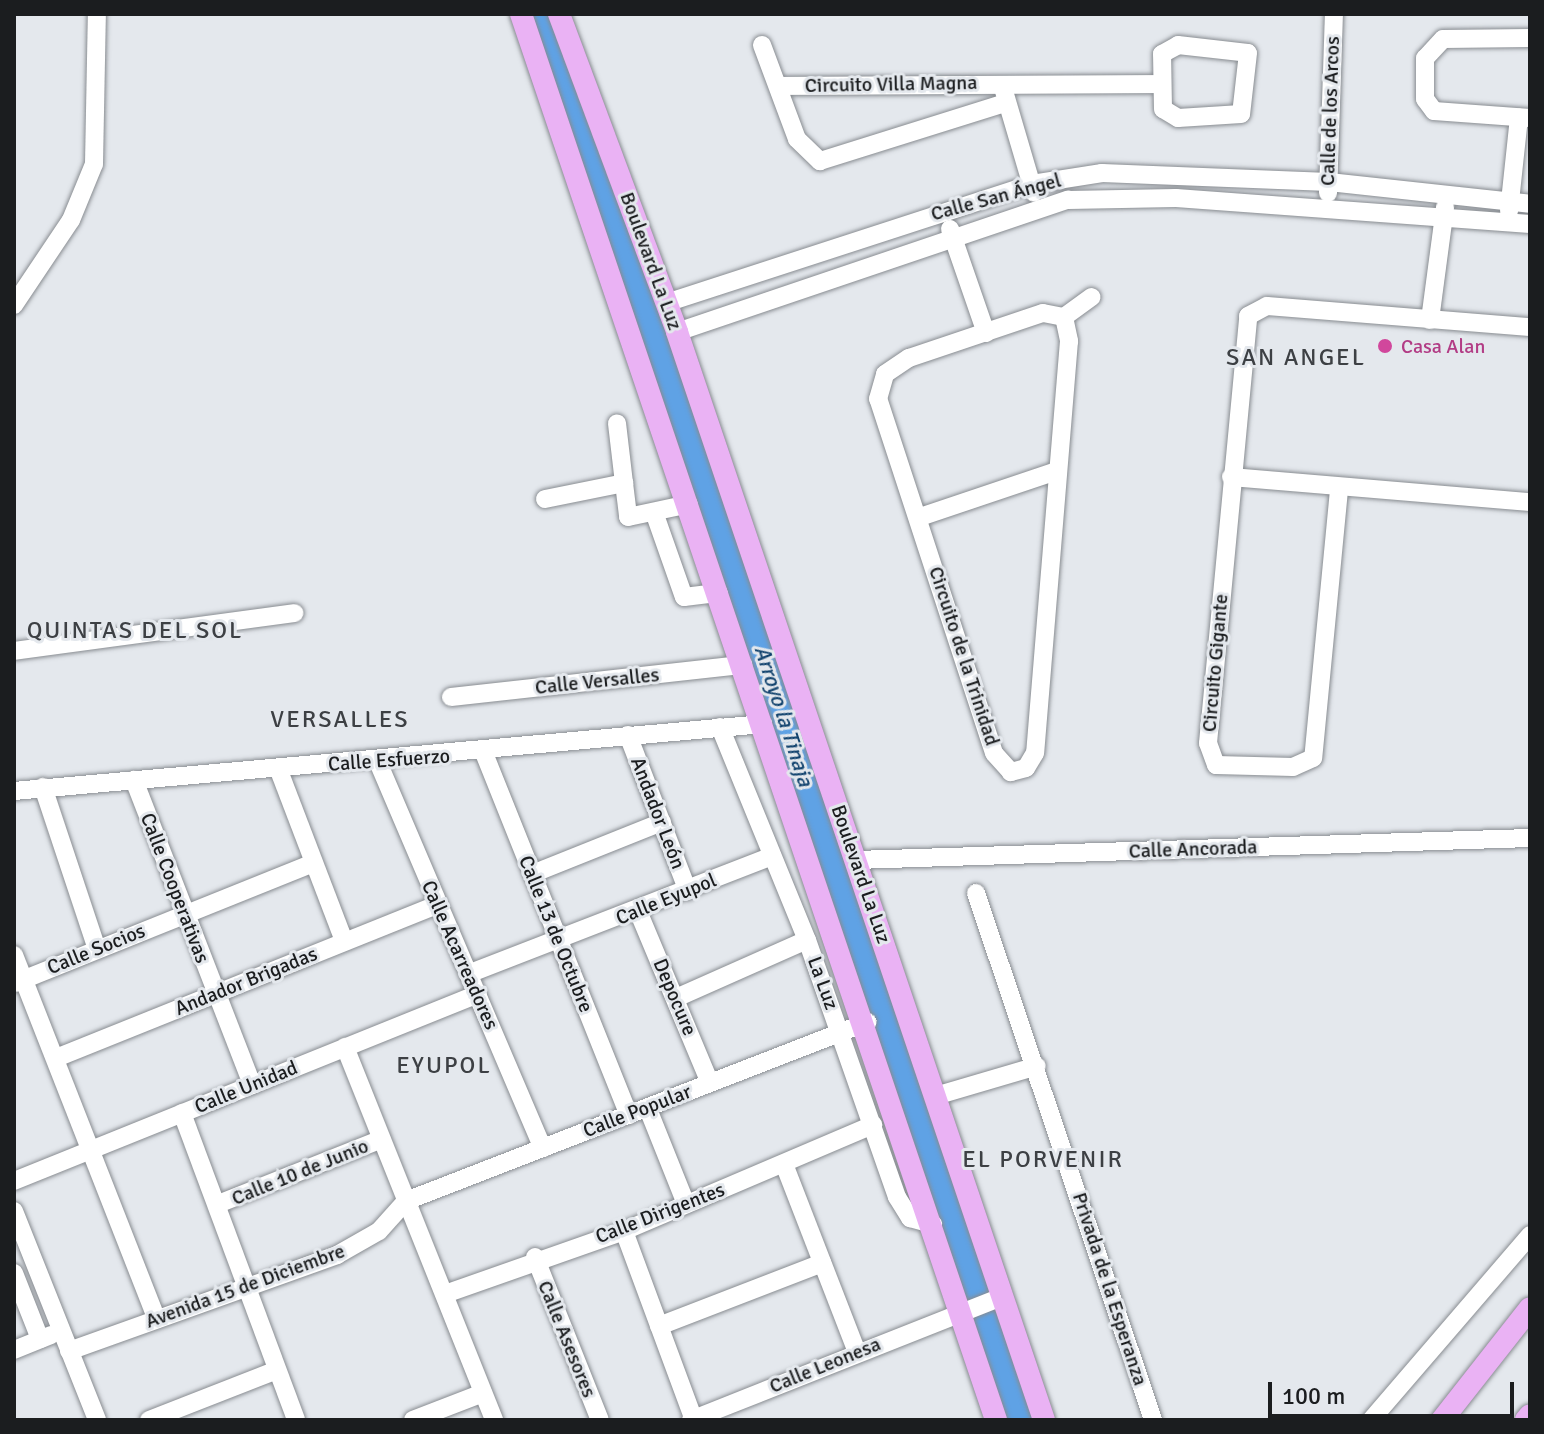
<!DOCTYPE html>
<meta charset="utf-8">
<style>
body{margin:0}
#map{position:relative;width:1544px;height:1434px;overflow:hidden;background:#e4e8ed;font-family:Signika,sans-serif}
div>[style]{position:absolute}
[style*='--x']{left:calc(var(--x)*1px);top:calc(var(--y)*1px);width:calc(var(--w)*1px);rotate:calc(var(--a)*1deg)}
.river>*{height:30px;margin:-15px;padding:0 15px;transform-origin:15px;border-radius:15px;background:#5fa2e5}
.roads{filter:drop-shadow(0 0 2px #888c91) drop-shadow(0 0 2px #888c91)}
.minor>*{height:18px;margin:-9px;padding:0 9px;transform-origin:9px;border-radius:9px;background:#fff}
.major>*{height:22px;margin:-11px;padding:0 11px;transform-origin:11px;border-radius:11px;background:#eab2f4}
.dots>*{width:22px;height:22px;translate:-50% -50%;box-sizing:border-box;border:4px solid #e4e8ed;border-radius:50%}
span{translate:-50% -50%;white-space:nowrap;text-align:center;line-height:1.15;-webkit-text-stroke:6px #e4e8ed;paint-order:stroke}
.street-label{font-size:20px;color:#1b1d1f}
.hotel-label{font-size:20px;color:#b23c85}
.left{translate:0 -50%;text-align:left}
.water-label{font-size:22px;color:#12436e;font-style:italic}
.quarter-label{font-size:24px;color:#3d4044;letter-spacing:2px}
.frame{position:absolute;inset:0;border:16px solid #1b1d1f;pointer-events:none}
.scale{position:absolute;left:1268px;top:1382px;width:246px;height:36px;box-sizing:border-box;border:4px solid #1b1d1f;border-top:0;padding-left:10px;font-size:24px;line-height:28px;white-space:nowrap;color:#1b1d1f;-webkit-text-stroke:6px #e4e8ed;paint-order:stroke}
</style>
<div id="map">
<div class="river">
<i style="--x:543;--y:14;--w:1484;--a:71.3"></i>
</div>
<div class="roads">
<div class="minor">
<i style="--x:1530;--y:38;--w:87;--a:179.3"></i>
<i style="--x:1443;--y:39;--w:26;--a:133"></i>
<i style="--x:1425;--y:58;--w:41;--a:90"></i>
<i style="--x:1425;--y:99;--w:15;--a:53"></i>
<i style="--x:1434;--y:111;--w:96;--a:4.2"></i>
<i style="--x:762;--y:45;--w:100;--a:69.6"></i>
<i style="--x:797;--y:139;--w:32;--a:44"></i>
<i style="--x:820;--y:161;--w:194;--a:-17.4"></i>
<i style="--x:1178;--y:45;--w:70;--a:6.5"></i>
<i style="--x:1248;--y:53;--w:61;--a:96.5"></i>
<i style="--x:1241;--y:114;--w:63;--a:176.4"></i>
<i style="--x:1178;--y:118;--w:17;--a:-149"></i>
<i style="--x:1163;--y:109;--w:55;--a:-91"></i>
<i style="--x:1162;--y:54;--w:18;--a:-29"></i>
<i style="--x:779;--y:86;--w:380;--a:-0.3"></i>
<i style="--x:1004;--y:91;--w:106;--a:73.6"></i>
<i style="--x:1328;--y:193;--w:179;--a:-88.1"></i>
<i style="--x:1509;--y:211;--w:94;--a:-83.9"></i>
<i style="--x:950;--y:229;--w:110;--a:70.9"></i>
<i style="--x:666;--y:303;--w:385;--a:-18"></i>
<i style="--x:1032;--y:184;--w:71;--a:-8.9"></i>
<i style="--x:1102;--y:173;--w:227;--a:2.3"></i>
<i style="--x:1329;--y:182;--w:202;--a:6.2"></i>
<i style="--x:14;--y:305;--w:102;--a:-56.2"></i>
<i style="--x:71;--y:220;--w:61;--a:-67.7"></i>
<i style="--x:94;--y:164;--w:150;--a:-88.9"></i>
<i style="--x:1043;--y:313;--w:21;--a:11"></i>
<i style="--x:1064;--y:317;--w:25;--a:78"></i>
<i style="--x:1069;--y:341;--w:413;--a:94.7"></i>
<i style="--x:1035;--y:753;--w:17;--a:121"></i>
<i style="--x:1026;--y:768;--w:16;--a:165"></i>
<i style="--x:1011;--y:772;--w:25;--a:-132"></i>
<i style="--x:994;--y:753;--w:373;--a:-108.1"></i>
<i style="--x:878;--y:399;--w:26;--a:-74"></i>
<i style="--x:885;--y:374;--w:29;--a:-34"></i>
<i style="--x:909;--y:358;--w:141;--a:-18.6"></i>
<i style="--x:1064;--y:317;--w:34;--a:-36"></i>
<i style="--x:1430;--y:320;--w:114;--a:-82.4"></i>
<i style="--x:677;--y:332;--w:413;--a:-18.7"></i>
<i style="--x:1068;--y:200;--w:108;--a:-1.1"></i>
<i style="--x:1176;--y:198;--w:355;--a:4.2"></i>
<i style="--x:1231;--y:477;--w:300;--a:4.8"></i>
<i style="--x:624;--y:483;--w:34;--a:83"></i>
<i style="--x:628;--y:517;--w:62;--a:-12"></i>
<i style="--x:1339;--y:490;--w:269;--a:95.5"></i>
<i style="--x:1313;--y:758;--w:22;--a:156"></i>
<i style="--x:1293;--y:767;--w:77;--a:-178.5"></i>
<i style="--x:1216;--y:765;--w:23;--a:-110"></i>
<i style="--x:1208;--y:743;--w:429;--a:-84.6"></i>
<i style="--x:1248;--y:316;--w:21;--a:-28"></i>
<i style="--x:1267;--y:306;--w:264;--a:4.6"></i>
<i style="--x:545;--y:499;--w:81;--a:-11.4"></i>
<i style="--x:624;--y:483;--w:60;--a:-96.7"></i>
<i style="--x:654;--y:512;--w:90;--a:70.6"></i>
<i style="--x:684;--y:597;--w:35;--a:-7"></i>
<i style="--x:920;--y:517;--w:141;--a:-18.6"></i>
<i style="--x:14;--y:651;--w:283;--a:-7.7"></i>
<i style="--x:451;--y:697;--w:294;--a:-6.3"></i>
<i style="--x:720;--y:727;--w:230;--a:67.8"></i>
<i style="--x:807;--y:940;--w:272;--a:70.7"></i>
<i style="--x:897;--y:1197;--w:25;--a:58"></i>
<i style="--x:910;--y:1218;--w:24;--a:15"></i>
<i style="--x:628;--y:735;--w:167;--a:69"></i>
<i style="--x:484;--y:753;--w:390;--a:68.2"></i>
<i style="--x:378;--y:762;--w:420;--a:66.9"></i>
<i style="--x:278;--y:768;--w:185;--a:69.1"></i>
<i style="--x:134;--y:780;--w:327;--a:68.8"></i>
<i style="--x:43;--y:787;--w:168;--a:71.6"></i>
<i style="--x:14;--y:791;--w:752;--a:-5.11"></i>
<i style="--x:856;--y:860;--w:674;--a:-1.87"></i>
<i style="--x:532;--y:874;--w:140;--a:-21.8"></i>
<i style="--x:976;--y:893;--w:556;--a:71.43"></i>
<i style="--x:638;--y:911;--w:186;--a:67.3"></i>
<i style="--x:14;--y:955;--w:391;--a:68.6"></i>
<i style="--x:468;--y:974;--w:326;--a:-21.2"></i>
<i style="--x:15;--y:983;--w:321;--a:-21.9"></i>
<i style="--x:676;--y:998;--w:143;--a:-23.9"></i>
<i style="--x:345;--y:1047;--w:402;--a:68.2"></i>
<i style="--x:56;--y:1058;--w:411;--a:-21.9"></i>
<i style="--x:935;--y:1096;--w:106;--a:-16.4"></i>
<i style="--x:648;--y:1109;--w:102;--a:68.2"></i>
<i style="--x:182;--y:1113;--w:327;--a:69.6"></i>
<i style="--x:784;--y:1164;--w:202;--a:68.8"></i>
<i style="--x:14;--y:1181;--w:500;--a:-21.95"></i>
<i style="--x:218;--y:1204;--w:176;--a:-21.6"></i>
<i style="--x:14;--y:1211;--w:225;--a:68.3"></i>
<i style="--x:624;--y:1231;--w:202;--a:69.7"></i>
<i style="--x:535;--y:1257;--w:175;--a:68.3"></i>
<i style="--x:14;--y:1273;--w:71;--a:68.5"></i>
<i style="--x:445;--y:1294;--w:190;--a:-19.4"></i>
<i style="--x:624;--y:1231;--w:271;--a:-23.1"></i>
<i style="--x:659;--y:1326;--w:175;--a:-21.1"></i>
<i style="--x:14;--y:1350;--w:40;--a:-22"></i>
<i style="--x:69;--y:1351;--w:285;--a:-19.7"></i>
<i style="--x:337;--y:1255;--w:48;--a:-29.7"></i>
<i style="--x:379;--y:1231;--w:40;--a:-48"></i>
<i style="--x:406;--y:1201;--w:495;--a:-21.2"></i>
<i style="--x:149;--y:1420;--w:137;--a:-21.3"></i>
<i style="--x:413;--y:1420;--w:75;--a:-21.1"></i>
<i style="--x:691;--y:1420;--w:331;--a:-21.6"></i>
<i style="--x:1371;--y:1420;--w:244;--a:-49.3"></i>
</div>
<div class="major">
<i style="--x:521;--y:14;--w:1484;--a:71.33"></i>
<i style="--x:559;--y:14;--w:339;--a:69.6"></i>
<i style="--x:677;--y:332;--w:1148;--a:71.36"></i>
<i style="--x:1442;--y:1420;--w:142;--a:-51.8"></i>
<i style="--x:1526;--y:1420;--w:6;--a:-51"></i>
</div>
</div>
<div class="dots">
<i style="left:1385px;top:346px;background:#d1479c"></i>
</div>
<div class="street-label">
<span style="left:891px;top:84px;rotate:-1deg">Circuito Villa Magna</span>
<span style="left:1330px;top:111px;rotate:-88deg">Calle de los Arcos</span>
<span style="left:996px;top:197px;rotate:-15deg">Calle San Ángel</span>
<span style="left:651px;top:261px;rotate:70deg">Boulevard La Luz</span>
<span style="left:964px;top:656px;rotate:72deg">Circuito de la Trinidad</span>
<span style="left:1215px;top:663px;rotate:-85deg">Circuito Gigante</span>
<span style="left:597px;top:681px;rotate:-6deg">Calle Versalles</span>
<span style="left:389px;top:760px;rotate:-4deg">Calle Esfuerzo</span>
<span style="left:658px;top:813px;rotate:69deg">Andador León</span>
<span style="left:1193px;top:849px;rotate:-2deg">Calle Ancorada</span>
<span style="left:861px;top:874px;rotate:71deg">Boulevard La Luz</span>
<span style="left:175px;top:888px;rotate:69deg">Calle Cooperativas</span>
<span style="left:666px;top:899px;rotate:-22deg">Calle Eyupol</span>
<span style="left:556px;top:934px;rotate:68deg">Calle 13 de Octubre</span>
<span style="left:96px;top:949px;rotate:-22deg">Calle Socios</span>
<span style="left:460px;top:955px;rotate:66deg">Calle Acarreadores</span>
<span style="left:246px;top:981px;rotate:-22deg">Andador Brigadas</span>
<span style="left:823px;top:983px;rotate:70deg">La Luz</span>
<span style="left:675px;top:997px;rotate:67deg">Depocure</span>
<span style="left:246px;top:1087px;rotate:-22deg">Calle Unidad</span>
<span style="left:637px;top:1111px;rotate:-21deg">Calle Popular</span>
<span style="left:300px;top:1172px;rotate:-22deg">Calle 10 de Junio</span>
<span style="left:660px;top:1213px;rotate:-21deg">Calle Dirigentes</span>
<span style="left:245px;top:1286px;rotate:-20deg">Avenida 15 de Diciembre</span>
<span style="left:1110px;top:1289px;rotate:72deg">Privada de la Esperanza</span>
<span style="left:567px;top:1339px;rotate:68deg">Calle Asesores</span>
<span style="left:825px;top:1365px;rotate:-22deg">Calle Leonesa</span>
</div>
<div class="hotel-label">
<span class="left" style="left:1401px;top:346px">Casa Alan</span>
</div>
<div class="water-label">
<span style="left:784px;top:716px;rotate:72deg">Arroyo la Tinaja</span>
</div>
<div class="quarter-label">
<span style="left:1296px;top:358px">SAN ANGEL</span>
<span style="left:135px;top:631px">QUINTAS DEL SOL</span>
<span style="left:340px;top:720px">VERSALLES</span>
<span style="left:444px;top:1066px">EYUPOL</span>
<span style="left:1043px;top:1160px">EL PORVENIR</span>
</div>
<div class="frame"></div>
<div class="scale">100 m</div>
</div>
